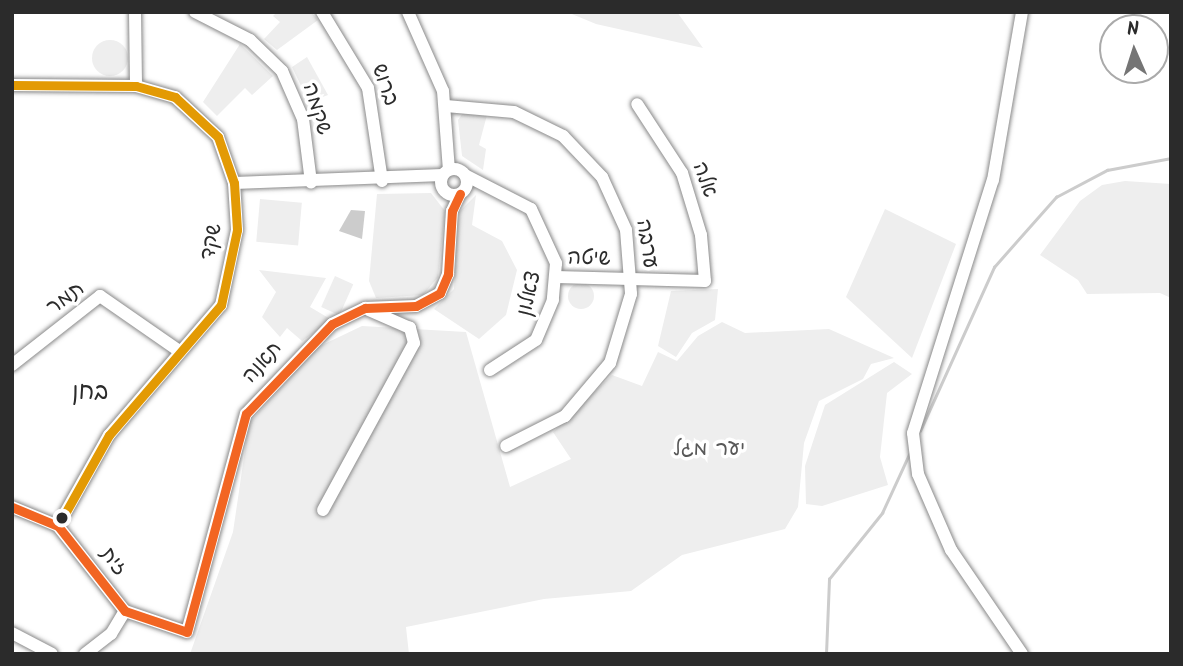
<!DOCTYPE html>
<meta charset="utf-8">
<style>
body{margin:0}
#map{position:relative;width:1183px;height:666px;overflow:hidden;background:#fff;font-family:Kalam,"Playpen Sans Hebrew",sans-serif}
div>[style]{position:absolute}
[style*='--x']{left:calc(var(--x)*1px);top:calc(var(--y)*1px);width:calc(var(--w)*1px);rotate:calc(var(--a)*1deg)}
.built>*{inset:0;background:#eee;transform-origin:0 0}
.round{border-radius:50%}
.water>*{inset:0;background:#ccc}
.stream>*{height:2.5px;margin:-1.25px;padding:0 1.25px;transform-origin:1.25px;border-radius:1.25px;background:#ccc}
.roads{filter:drop-shadow(0 0 2px #8a8a8a) drop-shadow(0 0 2px #8a8a8a)}
.minor>*{height:12px;margin:-6px;padding:0 6px;transform-origin:6px;border-radius:6px;background:#fff}
.minor>.ring{margin:-6px;padding:0;box-sizing:content-box;background:none;border:12px solid #fff;border-radius:50%}
.bus-1>*{height:9px;margin:-4.5px;padding:0 4.5px;transform-origin:4.5px;border-radius:4.5px;background:#e39a04}
.bus-2>*{height:9px;margin:-4.5px;padding:0 4.5px;transform-origin:4.5px;border-radius:4.5px;background:#f26522}
.dots>*{width:19px;height:19px;translate:-50% -50%;box-sizing:border-box;border:4px solid #fff;border-radius:50%}
span{translate:-50% -50%;white-space:nowrap;text-align:center;line-height:1.15;-webkit-text-stroke:7px #fff;paint-order:stroke}
.street-label{font-size:21px;color:#2b2b2b}
.park-label{font-size:21px;color:#585858}
.quarter-label{font-size:24px;color:#2b2b2b}
.frame{position:absolute;inset:0;border:14px solid #2b2b2b;pointer-events:none}
.north{position:absolute;left:1099px;top:14px;width:70px;height:70px;box-sizing:border-box;background:#fff;border:2px solid #aaa;border-radius:50%;rotate:357deg;font-size:19px;font-weight:700;line-height:28px;text-align:center;color:#2b2b2b}
.north::after{content:'';display:block;margin:auto;width:24px;height:32px;background:#757575;clip-path:polygon(50% 0,100% 100%,50% 72%,0 100%)}
</style>
<div id="map">
<div class="built">
<i style="clip-path:polygon(277px 12px,311px 12px,318px 20px,277px 50px,264px 39px,280px 22px,273px 16px)"></i>
<i style="clip-path:polygon(567px 12px,677px 12px,703px 48px,596px 24px)"></i>
<i class="round" style="left:92px;top:40px;width:36px;height:36px"></i>
<i style="clip-path:polygon(240px 44px,273px 76px,252px 95px,245px 88px,217px 116px,203px 102px)"></i>
<i style="clip-path:polygon(307px 57px,328px 95px,309px 102px,292px 67px)"></i>
<i style="clip-path:polygon(463px 113px,487px 115px,479px 145px,486px 149px,483px 170px,462px 156px,458px 120px)"></i>
<i style="clip-path:polygon(1125px 181px,1171px 184px,1171px 298px,1160px 293px,1087px 294px,1078px 280px,1040px 255px,1080px 201px,1102px 185px)"></i>
<i style="clip-path:polygon(431px 193px,445px 211px,438px 277px,423px 295px,376px 298px,369px 281px,377px 194px)"></i>
<i style="clip-path:polygon(476px 195px,472px 225px,502px 241px,517px 270px,506px 315px,479px 339px,434px 309px,454px 289px,459px 212px)"></i>
<i style="left:260px;top:199px;width:42px;height:43px;rotate:5deg"></i>
<i style="clip-path:polygon(885px 209px,956px 244px,912px 358px,846px 297px)"></i>
<i style="clip-path:polygon(259px 270px,326px 278px,310px 307px,332px 320px,302px 341px,287px 328px,280px 337px,262px 317px,276px 292px)"></i>
<i style="left:335px;top:276px;width:20px;height:34px;rotate:24deg"></i>
<i class="round" style="left:568px;top:283px;width:26px;height:26px"></i>
<i style="clip-path:polygon(718px 289px,715px 320px,692px 333px,676px 357px,658px 346px,671px 291px)"></i>
<i style="clip-path:polygon(722px 322px,745px 333px,829px 329px,894px 358px,871px 364px,863px 379px,819px 401px,804px 443px,798px 507px,785px 529px,682px 555px,631px 591px,544px 599px,406px 627px,409px 654px,190px 654px,233px 532px,249px 423px,318px 347px,362px 326px,466px 332px,510px 487px,571px 459px,553px 432px,612px 375px,642px 386px,658px 352px,677px 361px,698px 336px)"></i>
<i style="clip-path:polygon(894px 362px,912px 374px,887px 393px,880px 457px,888px 485px,822px 506px,806px 504px,805px 466px,825px 405px)"></i>
</div>
<div class="water">
<i style="clip-path:polygon(351px 210px,365px 211px,362px 239px,339px 231px)"></i>
</div>
<div class="stream">
<i style="--x:920;--y:431;--w:180;--a:-65.7"></i>
<i style="--x:994;--y:267;--w:94;--a:-48.5"></i>
<i style="--x:1056;--y:197;--w:58;--a:-27.9"></i>
<i style="--x:1107;--y:170;--w:65;--a:-10.6"></i>
<i style="--x:826;--y:654;--w:75;--a:-87.7"></i>
<i style="--x:829;--y:579;--w:85;--a:-51.2"></i>
<i style="--x:882;--y:513;--w:67;--a:-65.3"></i>
</div>
<div class="roads">
<div class="minor">
<i style="--x:135;--y:12;--w:74;--a:89.2"></i>
<i style="--x:195;--y:12;--w:62;--a:27"></i>
<i style="--x:250;--y:40;--w:45;--a:44.1"></i>
<i style="--x:282;--y:71;--w:52;--a:66.4"></i>
<i style="--x:303;--y:119;--w:64;--a:82.8"></i>
<i style="--x:322;--y:12;--w:89;--a:58.8"></i>
<i style="--x:368;--y:88;--w:94;--a:81.4"></i>
<i style="--x:408;--y:12;--w:86;--a:66.1"></i>
<i style="--x:443;--y:91;--w:79;--a:85.7"></i>
<i style="--x:12;--y:85;--w:124;--a:0.5"></i>
<i style="--x:136;--y:86;--w:41;--a:15.8"></i>
<i style="--x:175;--y:97;--w:59;--a:42.9"></i>
<i style="--x:218;--y:137;--w:49;--a:70.8"></i>
<i style="--x:234;--y:183;--w:47;--a:86.3"></i>
<i style="--x:237;--y:230;--w:77;--a:102"></i>
<i style="--x:221;--y:305;--w:172;--a:130.7"></i>
<i style="--x:109;--y:435;--w:104;--a:119.3"></i>
<i style="--x:446;--y:106;--w:68;--a:5"></i>
<i style="--x:514;--y:112;--w:55;--a:26.1"></i>
<i style="--x:563;--y:136;--w:57;--a:46.4"></i>
<i style="--x:602;--y:177;--w:58;--a:65.6"></i>
<i style="--x:626;--y:230;--w:64;--a:85.5"></i>
<i style="--x:631;--y:294;--w:72;--a:106.9"></i>
<i style="--x:610;--y:363;--w:70;--a:130.3"></i>
<i style="--x:565;--y:416;--w:66;--a:153"></i>
<i class="ring" style="left:441px;top:169px;width:14px;height:14px"></i>
<i style="--x:465;--y:175;--w:74;--a:27.3"></i>
<i style="--x:531;--y:209;--w:60;--a:65.2"></i>
<i style="--x:556;--y:263;--w:37;--a:95"></i>
<i style="--x:553;--y:300;--w:43;--a:113"></i>
<i style="--x:536;--y:340;--w:55;--a:146.9"></i>
<i style="--x:234;--y:183;--w:209;--a:-2.2"></i>
<i style="--x:556;--y:277;--w:149;--a:1.5"></i>
<i style="--x:705;--y:281;--w:46;--a:-95"></i>
<i style="--x:701;--y:235;--w:65;--a:-107"></i>
<i style="--x:682;--y:173;--w:82;--a:-123.1"></i>
<i style="--x:12;--y:365;--w:112;--a:-38.1"></i>
<i style="--x:100;--y:296;--w:96;--a:34.8"></i>
<i style="--x:12;--y:507;--w:50;--a:22.4"></i>
<i style="--x:58;--y:526;--w:108;--a:51.8"></i>
<i style="--x:125;--y:611;--w:65;--a:18.7"></i>
<i style="--x:187;--y:632;--w:226;--a:-74.9"></i>
<i style="--x:246;--y:414;--w:124;--a:-46.3"></i>
<i style="--x:332;--y:324;--w:37;--a:-26"></i>
<i style="--x:365;--y:308;--w:51;--a:-2.2"></i>
<i style="--x:416;--y:306;--w:27;--a:-28"></i>
<i style="--x:440;--y:293;--w:21;--a:-67"></i>
<i style="--x:448;--y:274;--w:63;--a:-86.4"></i>
<i style="--x:452;--y:211;--w:19;--a:-65"></i>
<i style="--x:323;--y:510;--w:190;--a:-61.4"></i>
<i style="--x:414;--y:343;--w:16;--a:-105"></i>
<i style="--x:410;--y:328;--w:45;--a:-156.3"></i>
<i style="--x:12;--y:633;--w:45;--a:27.7"></i>
<i style="--x:85;--y:654;--w:33;--a:-38"></i>
<i style="--x:111;--y:634;--w:27;--a:-59"></i>
<i style="--x:1022;--y:654;--w:126;--a:-124.3"></i>
<i style="--x:951;--y:550;--w:83;--a:-113.5"></i>
<i style="--x:918;--y:474;--w:41;--a:-97"></i>
<i style="--x:913;--y:433;--w:265;--a:-72.5"></i>
<i style="--x:993;--y:180;--w:170;--a:-80.2"></i>
</div>
</div>
<div class="bus-1">
<i style="--x:12;--y:85;--w:124;--a:0.5"></i>
<i style="--x:136;--y:86;--w:41;--a:15.8"></i>
<i style="--x:175;--y:97;--w:59;--a:42.9"></i>
<i style="--x:218;--y:137;--w:49;--a:70.8"></i>
<i style="--x:234;--y:183;--w:47;--a:86.3"></i>
<i style="--x:237;--y:230;--w:77;--a:102"></i>
<i style="--x:221;--y:305;--w:172;--a:130.7"></i>
<i style="--x:109;--y:435;--w:104;--a:119.3"></i>
</div>
<div class="bus-2">
<i style="--x:12;--y:507;--w:50;--a:22.4"></i>
<i style="--x:58;--y:526;--w:108;--a:51.8"></i>
<i style="--x:125;--y:611;--w:65;--a:18.7"></i>
<i style="--x:187;--y:632;--w:226;--a:-74.9"></i>
<i style="--x:246;--y:414;--w:124;--a:-46.3"></i>
<i style="--x:332;--y:324;--w:37;--a:-26"></i>
<i style="--x:365;--y:308;--w:51;--a:-2.2"></i>
<i style="--x:416;--y:306;--w:27;--a:-28"></i>
<i style="--x:440;--y:293;--w:21;--a:-67"></i>
<i style="--x:448;--y:274;--w:63;--a:-86.4"></i>
<i style="--x:452;--y:211;--w:19;--a:-65"></i>
</div>
<div class="dots">
<i style="left:62px;top:518px;background:#2b2b2b"></i>
</div>
<div class="street-label">
<span style="left:384px;top:85px;rotate:71deg">ברוש</span>
<span style="left:316px;top:109px;rotate:73deg">שקמה</span>
<span style="left:704px;top:180px;rotate:70deg">אלה</span>
<span style="left:212px;top:242px;rotate:-77deg">שקד</span>
<span style="left:646px;top:244px;rotate:81deg">ערבה</span>
<span style="left:589px;top:259px;rotate:2deg">שיטה</span>
<span style="left:530px;top:294px;rotate:-77deg">צאלון</span>
<span style="left:66px;top:299px;rotate:-36deg">תמר</span>
<span style="left:263px;top:363px;rotate:-48deg">תאנה</span>
<span style="left:113px;top:562px;rotate:52deg">זית</span>
</div>
<div class="park-label">
<span style="left:709px;top:450px">יער מגל</span>
</div>
<div class="quarter-label">
<span style="left:90px;top:393px">בחן</span>
</div>
<div class="frame"></div>
<div class="north">N</div>
</div>
